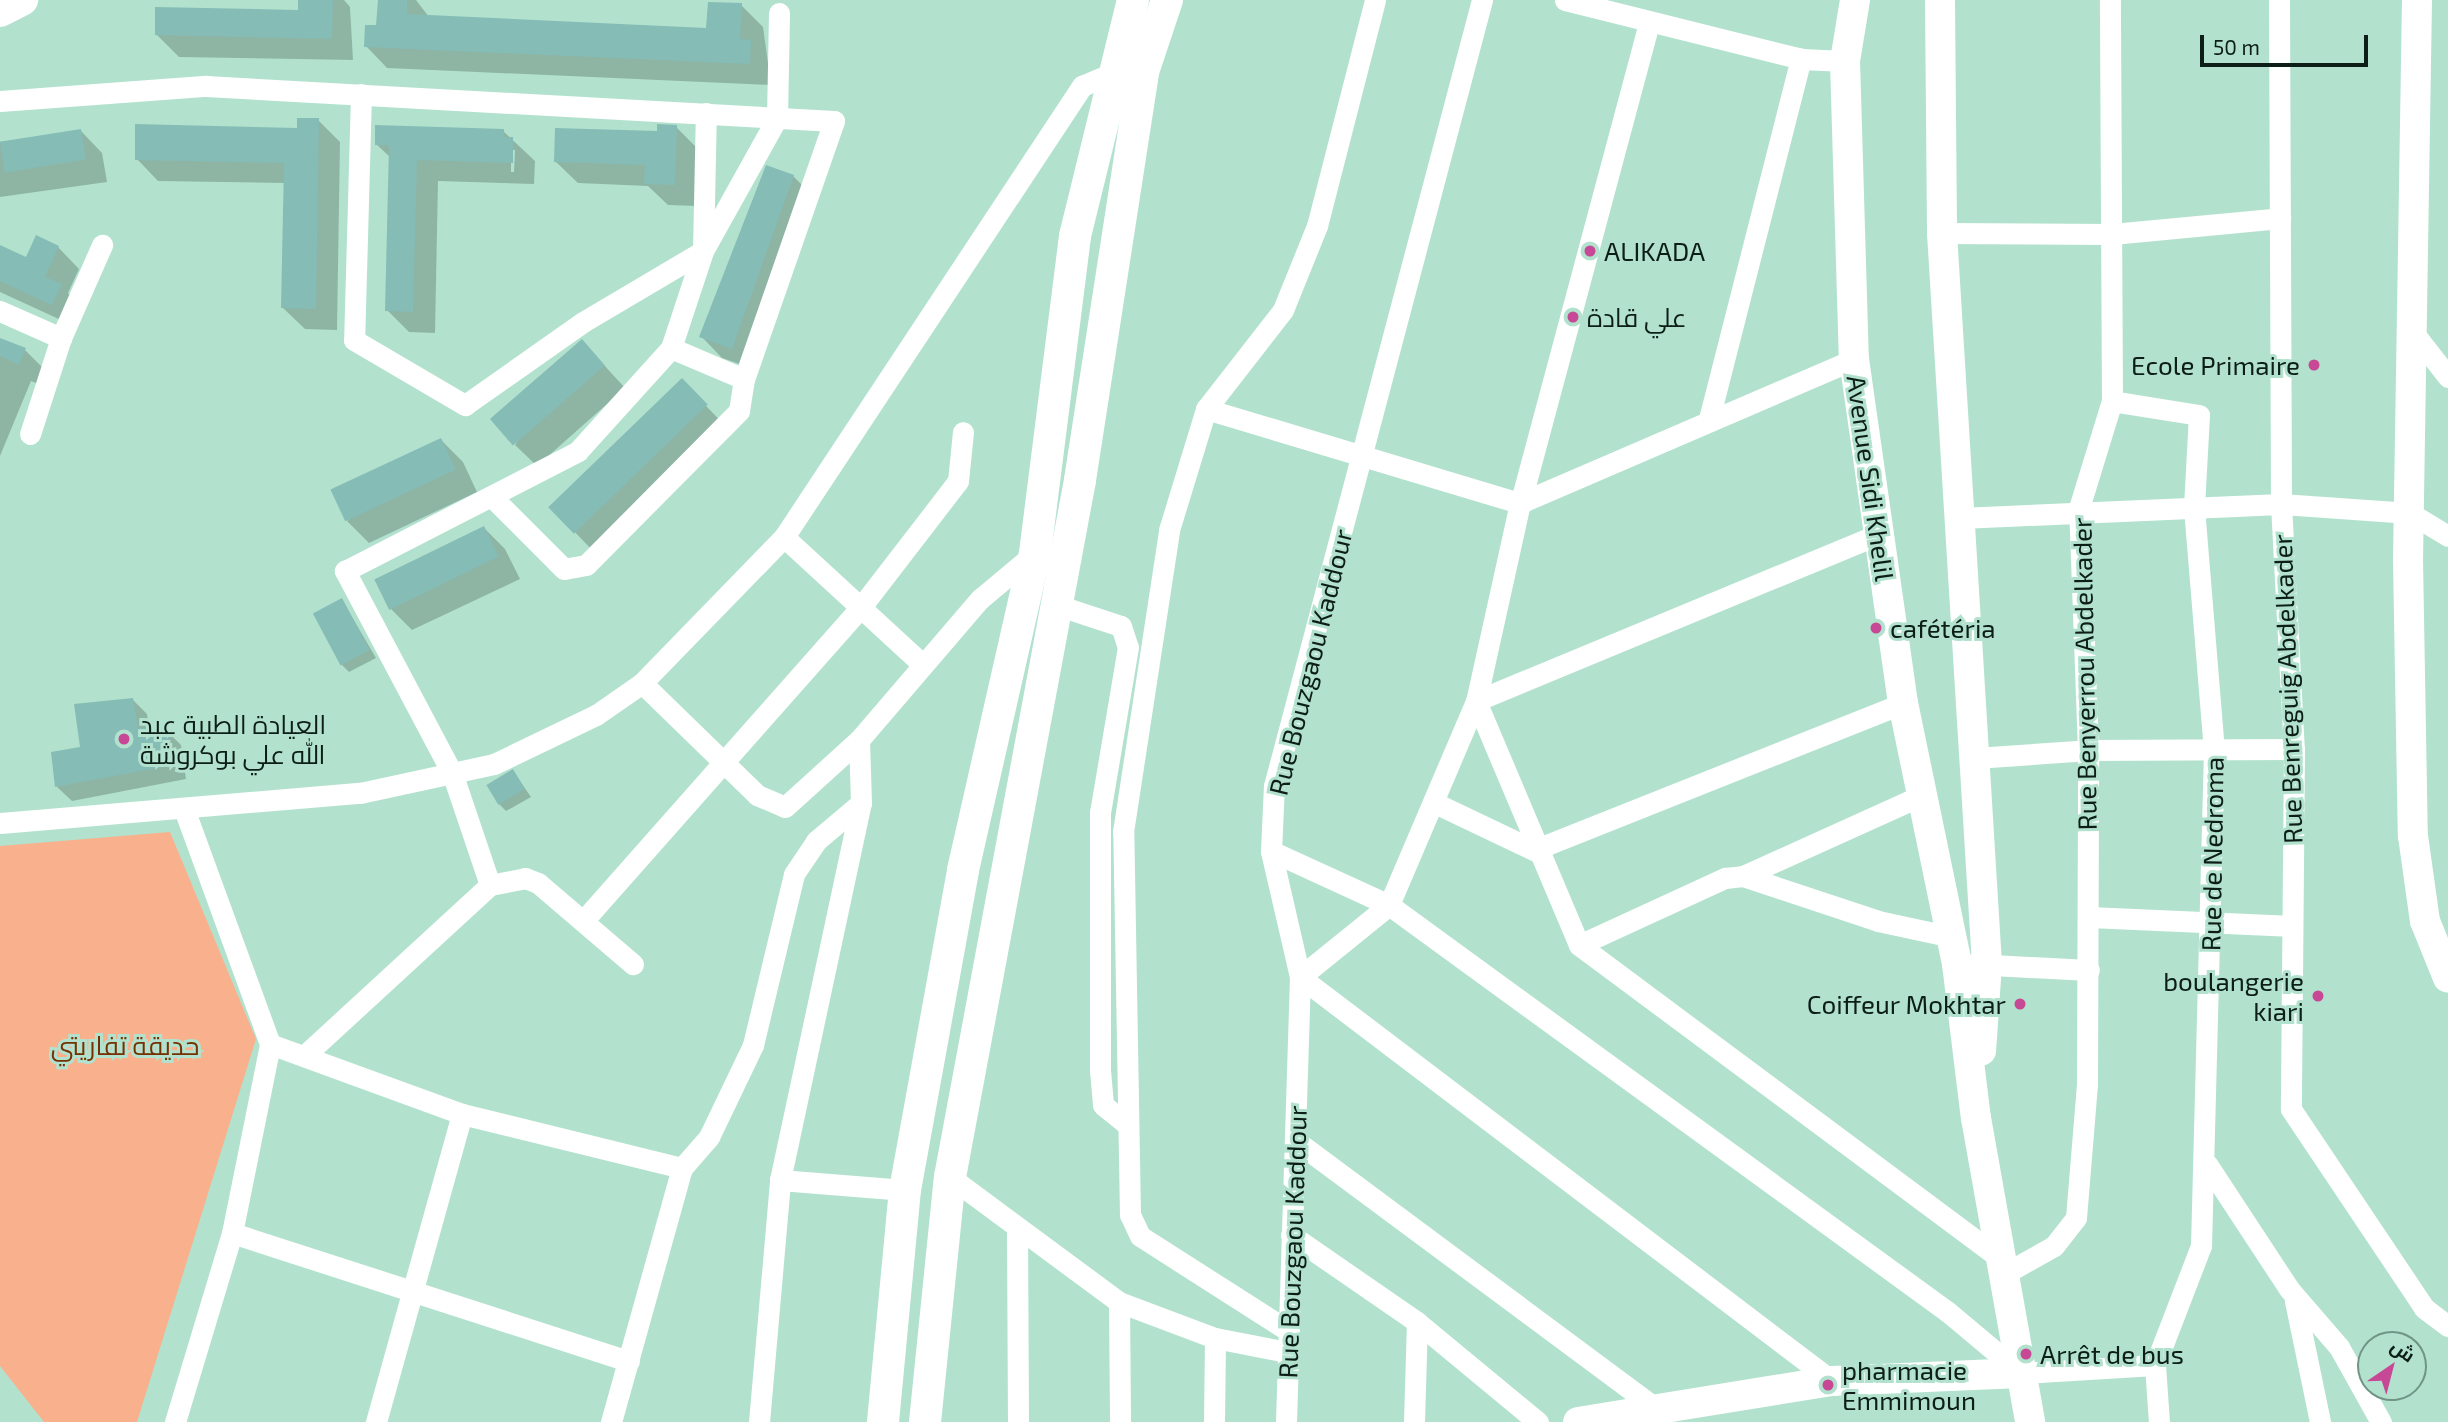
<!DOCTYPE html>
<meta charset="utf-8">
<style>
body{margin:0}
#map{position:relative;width:2448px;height:1422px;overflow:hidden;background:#b2e2ce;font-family:"Exo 2",Cairo,sans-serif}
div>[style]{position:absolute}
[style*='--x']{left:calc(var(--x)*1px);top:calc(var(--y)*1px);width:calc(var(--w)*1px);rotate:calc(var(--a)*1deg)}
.green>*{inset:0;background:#f9b08c}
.shadow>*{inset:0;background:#0003;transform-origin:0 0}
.building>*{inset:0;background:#86bcb6;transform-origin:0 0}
.street>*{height:21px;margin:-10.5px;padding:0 10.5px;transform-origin:10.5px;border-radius:10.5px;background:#fff}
.secondary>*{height:30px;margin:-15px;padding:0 15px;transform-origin:15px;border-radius:15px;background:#fff}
.primary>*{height:32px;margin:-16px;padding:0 16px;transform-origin:16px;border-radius:16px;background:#fff}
.dots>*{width:19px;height:19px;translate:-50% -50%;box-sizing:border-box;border:4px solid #b2e2ce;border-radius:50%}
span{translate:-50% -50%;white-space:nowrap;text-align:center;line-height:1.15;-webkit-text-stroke:6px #b2e2ce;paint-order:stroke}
.poi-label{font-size:26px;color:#0c1e17}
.left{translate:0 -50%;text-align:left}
.right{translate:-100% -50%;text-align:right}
.street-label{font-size:26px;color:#0c1e17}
.park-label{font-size:26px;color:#763102}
.north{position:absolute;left:2357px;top:1331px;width:70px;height:70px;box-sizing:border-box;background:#b2e2ce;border:2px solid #709485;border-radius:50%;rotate:35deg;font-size:19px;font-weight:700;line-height:28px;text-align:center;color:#0c1e17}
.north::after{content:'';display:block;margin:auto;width:24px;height:32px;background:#c74894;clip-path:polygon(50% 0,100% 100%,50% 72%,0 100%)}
.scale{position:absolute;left:2200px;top:35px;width:168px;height:32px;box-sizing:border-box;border:4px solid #0c1e17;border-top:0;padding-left:9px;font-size:21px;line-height:24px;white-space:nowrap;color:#0c1e17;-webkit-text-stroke:5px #b2e2ce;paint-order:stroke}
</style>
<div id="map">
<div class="green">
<i style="clip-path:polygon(170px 832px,256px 1039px,137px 1422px,44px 1422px,0 1366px,0 846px)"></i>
</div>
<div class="shadow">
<i style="clip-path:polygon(299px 0,344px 0,350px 7px,353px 60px,179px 57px,157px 35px,299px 12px)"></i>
<i style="clip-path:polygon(379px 0,416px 0,429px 17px,708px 30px,741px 5px,763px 27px,771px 85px,387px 68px,366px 46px,378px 27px)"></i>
<i style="clip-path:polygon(318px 120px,340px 142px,337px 330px,305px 329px,283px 308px,285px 183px,158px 181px,137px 159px,299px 129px)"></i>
<i style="clip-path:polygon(676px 127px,698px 149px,697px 206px,668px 205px,648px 186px,578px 183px,556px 162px)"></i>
<i style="clip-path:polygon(81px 131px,102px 153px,107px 182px,0 197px,0 142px)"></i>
<i style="clip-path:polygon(evenodd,503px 131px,535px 161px,534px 184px,438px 181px,435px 333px,409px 332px,387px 310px,391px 158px,376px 144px,503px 131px,511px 150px,515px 150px,514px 172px,511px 172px,511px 150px)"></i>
<i style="clip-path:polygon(793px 176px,815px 198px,754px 369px,722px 358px,701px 336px)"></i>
<i style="clip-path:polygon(0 247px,27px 259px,58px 247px,79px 269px,68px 293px,82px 308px,74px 326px,0 292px)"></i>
<i style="clip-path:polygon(0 339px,25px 350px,47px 372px,41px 385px,31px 381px,0 456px)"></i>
<i style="clip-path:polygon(582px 341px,625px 388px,537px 466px,515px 445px)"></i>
<i style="left:682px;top:381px;width:66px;height:182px;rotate:46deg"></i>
<i style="clip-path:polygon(441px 440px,463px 462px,477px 492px,369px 543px,347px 521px)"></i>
<i style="clip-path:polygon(484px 528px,505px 549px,520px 579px,412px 630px,390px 608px,376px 579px)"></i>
<i style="clip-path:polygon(342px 600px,376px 658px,349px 672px,342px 665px)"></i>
<i style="clip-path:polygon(132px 699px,147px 714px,149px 730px,166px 730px,181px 745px,186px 779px,72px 801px,57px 787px)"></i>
<i style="clip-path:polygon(513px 771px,531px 797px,506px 811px,499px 804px)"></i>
</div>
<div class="building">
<i style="clip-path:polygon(298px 0,333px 0,332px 39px,155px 35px,155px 7px,298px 10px)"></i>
<i style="clip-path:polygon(378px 0,407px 0,407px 14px,706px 28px,708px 2px,742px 3px,740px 39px,751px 40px,750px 64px,364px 47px,365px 25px,376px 25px)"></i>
<i style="clip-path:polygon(297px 118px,319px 118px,316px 309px,281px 308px,284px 163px,135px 160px,135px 124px,297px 128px)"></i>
<i style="clip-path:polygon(657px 124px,677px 125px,675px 185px,644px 184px,645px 165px,554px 162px,555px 128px,657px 131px)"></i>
<i style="clip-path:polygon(375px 125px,504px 129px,504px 137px,513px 137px,513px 163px,417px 160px,413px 312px,385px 311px,389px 145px,375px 145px)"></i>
<i style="left:81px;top:129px;width:31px;height:82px;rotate:81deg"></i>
<i style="clip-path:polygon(766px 165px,794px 175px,732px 349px,699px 337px)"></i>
<i style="clip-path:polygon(36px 235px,59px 246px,45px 277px,62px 284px,52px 305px,0 281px,0 245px,26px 257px)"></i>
<i style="clip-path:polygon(0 338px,26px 348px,19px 365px,0 356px)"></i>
<i style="left:582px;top:339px;width:35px;height:122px;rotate:49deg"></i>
<i style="left:682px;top:378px;width:37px;height:186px;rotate:46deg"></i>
<i style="left:441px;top:438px;width:35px;height:122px;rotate:65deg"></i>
<i style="left:484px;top:526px;width:34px;height:122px;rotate:64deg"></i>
<i style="left:342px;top:598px;width:59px;height:33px;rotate:62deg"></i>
<i style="clip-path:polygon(133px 698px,138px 728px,167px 728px,173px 765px,55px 787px,51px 752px,80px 747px,74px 704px)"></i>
<i style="left:513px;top:769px;width:23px;height:31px;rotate:59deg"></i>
</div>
<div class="street">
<i style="--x:1565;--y:0;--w:243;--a:14"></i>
<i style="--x:1801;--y:59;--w:44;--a:2.6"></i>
<i style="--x:2279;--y:0;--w:504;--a:89.77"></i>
<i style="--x:2281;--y:504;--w:245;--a:87"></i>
<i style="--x:2294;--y:749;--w:360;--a:90.5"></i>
<i style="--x:2291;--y:1109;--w:239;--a:56.2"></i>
<i style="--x:2424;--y:1308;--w:30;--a:37"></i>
<i style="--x:1649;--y:23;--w:497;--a:105"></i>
<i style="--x:1520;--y:503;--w:203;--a:102.5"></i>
<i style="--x:1476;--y:701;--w:222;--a:113.1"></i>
<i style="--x:1389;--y:905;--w:114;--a:141"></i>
<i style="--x:1300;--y:977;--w:668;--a:37.21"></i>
<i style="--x:361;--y:94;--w:246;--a:91.6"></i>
<i style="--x:354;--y:340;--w:129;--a:30.4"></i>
<i style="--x:465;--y:405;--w:144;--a:-35.1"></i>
<i style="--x:583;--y:322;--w:139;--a:-30.6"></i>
<i style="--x:703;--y:251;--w:138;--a:-88.8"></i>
<i style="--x:0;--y:101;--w:207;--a:-4.2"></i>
<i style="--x:206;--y:86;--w:629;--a:3.19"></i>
<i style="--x:834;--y:121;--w:273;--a:109.2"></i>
<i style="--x:744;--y:379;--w:32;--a:99"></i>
<i style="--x:739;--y:411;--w:217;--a:134.8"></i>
<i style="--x:586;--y:565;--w:22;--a:170"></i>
<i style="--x:564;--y:569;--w:102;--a:-135"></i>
<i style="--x:1942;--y:233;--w:170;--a:0.3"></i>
<i style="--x:2112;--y:234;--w:169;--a:-5.4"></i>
<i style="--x:0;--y:311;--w:67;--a:23.9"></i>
<i style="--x:2416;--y:336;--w:52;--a:52"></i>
<i style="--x:671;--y:348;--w:79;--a:23"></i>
<i style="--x:1206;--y:409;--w:328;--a:16.7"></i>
<i style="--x:1520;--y:503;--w:364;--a:-23.3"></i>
<i style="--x:1709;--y:419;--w:372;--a:-75.7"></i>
<i style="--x:30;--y:434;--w:101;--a:-72.1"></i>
<i style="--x:61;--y:338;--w:102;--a:-66.2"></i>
<i style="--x:1960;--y:518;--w:321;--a:-2.5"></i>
<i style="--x:2281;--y:504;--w:129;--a:4"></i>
<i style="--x:2410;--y:513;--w:44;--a:31.2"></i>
<i style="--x:1879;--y:534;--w:436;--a:157.5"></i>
<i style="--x:1476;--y:701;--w:265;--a:67.1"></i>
<i style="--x:1579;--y:945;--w:526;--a:36.65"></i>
<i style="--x:784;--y:537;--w:188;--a:42.6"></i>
<i style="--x:1057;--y:605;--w:67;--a:18.2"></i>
<i style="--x:1121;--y:626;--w:22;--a:72"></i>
<i style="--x:1128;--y:647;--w:167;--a:99.6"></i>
<i style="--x:1100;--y:812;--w:258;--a:90"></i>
<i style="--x:1100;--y:1070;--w:35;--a:85"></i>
<i style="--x:1103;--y:1105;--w:32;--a:39"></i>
<i style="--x:642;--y:683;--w:161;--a:44.2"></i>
<i style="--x:757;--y:795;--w:30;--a:23"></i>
<i style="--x:785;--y:807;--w:100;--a:-42.2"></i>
<i style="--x:859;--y:740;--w:186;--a:-49.4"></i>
<i style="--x:980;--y:599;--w:72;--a:-39.9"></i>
<i style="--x:1975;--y:758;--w:113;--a:-4"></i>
<i style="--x:2088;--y:750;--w:206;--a:-0.3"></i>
<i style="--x:1437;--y:804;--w:107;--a:25.4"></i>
<i style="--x:1534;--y:850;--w:397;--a:-21.7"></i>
<i style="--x:0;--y:823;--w:361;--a:-4.8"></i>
<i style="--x:360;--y:793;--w:137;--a:-12.2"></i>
<i style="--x:494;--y:764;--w:113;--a:-25.7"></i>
<i style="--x:596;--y:715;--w:56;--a:-34.8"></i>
<i style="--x:642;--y:683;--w:204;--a:-45.8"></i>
<i style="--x:784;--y:537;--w:541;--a:-56.55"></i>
<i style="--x:1082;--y:86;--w:43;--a:-23"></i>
<i style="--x:1271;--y:851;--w:130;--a:24.6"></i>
<i style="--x:1389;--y:905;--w:691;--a:36.06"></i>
<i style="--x:1948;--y:1312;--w:95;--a:39.9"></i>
<i style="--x:2021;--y:1373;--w:134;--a:-3.4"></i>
<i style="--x:2155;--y:1365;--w:128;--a:-68.9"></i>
<i style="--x:2201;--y:1246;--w:495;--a:-88.5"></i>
<i style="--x:2214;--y:751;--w:245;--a:-94.7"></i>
<i style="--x:2194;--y:507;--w:92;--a:-86.9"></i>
<i style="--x:2199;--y:415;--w:88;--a:-170.9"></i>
<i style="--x:1743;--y:876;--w:194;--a:-24.3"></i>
<i style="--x:490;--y:885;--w:118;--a:-108.7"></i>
<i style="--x:452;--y:773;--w:229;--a:-117.9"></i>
<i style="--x:345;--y:571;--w:262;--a:-27.2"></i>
<i style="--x:578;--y:451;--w:139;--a:-47.9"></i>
<i style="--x:671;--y:348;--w:102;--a:-71.7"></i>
<i style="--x:703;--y:251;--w:152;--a:-60.9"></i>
<i style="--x:777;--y:118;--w:105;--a:-88.9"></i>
<i style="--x:2089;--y:917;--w:203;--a:2.5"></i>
<i style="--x:584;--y:920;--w:418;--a:-48.5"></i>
<i style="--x:861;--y:607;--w:159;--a:-52.4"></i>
<i style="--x:958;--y:481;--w:49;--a:-84.2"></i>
<i style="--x:1579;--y:945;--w:161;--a:-24.7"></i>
<i style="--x:1725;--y:878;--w:18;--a:-6"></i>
<i style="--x:1743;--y:876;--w:142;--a:18.4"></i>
<i style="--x:1878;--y:921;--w:76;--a:12.2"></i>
<i style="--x:1973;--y:964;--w:116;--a:3"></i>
<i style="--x:270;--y:1044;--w:204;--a:20"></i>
<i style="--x:462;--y:1114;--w:227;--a:13.8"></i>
<i style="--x:304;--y:1056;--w:253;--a:-42.6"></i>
<i style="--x:490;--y:885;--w:36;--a:-11"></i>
<i style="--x:525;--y:878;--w:14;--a:21"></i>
<i style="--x:538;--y:883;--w:125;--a:40.5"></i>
<i style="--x:1296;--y:1141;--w:448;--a:36.6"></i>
<i style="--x:2207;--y:1164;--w:149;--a:56.7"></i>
<i style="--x:2289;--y:1289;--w:77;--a:49.2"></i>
<i style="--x:2339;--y:1347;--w:86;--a:60.8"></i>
<i style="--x:950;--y:1177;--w:210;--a:36.5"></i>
<i style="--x:1119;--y:1302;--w:103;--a:20.6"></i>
<i style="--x:1215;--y:1338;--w:73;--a:11"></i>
<i style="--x:780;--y:1180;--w:125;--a:4.6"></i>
<i style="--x:1017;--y:1229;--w:193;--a:89.7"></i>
<i style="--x:232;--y:1233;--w:417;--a:17.9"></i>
<i style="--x:1291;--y:1235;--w:153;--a:34.6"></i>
<i style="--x:1417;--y:1322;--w:157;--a:39.6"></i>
<i style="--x:2004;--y:1274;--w:57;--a:-29.2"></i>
<i style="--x:2054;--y:1246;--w:36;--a:-52"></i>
<i style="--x:2076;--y:1218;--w:134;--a:-85.3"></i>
<i style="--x:2087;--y:1084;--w:334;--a:-89.8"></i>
<i style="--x:2088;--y:750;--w:242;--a:-92.1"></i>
<i style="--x:2079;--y:508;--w:112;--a:-72.9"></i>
<i style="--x:2112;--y:401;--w:401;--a:-90.3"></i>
<i style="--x:2295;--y:1301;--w:124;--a:78.3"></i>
<i style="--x:1119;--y:1302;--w:120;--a:89.5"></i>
<i style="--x:1287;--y:1330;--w:174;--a:-147.4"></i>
<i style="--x:1140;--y:1236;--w:23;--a:-115"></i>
<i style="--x:1130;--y:1215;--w:383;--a:-91"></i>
<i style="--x:1123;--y:832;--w:305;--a:-81.3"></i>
<i style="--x:1169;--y:530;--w:127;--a:-73"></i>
<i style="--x:1206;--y:409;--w:125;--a:-52.1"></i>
<i style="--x:1283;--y:310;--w:91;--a:-68"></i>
<i style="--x:1317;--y:226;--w:233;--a:-75.6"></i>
<i style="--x:2155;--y:1365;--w:57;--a:86"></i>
<i style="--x:175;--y:1422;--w:197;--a:-73.2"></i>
<i style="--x:232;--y:1233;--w:193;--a:-78.6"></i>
<i style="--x:270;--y:1044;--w:250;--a:-110.1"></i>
<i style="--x:376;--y:1422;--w:320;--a:-74.4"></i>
<i style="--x:611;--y:1422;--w:264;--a:-74.4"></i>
<i style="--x:682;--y:1168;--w:41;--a:-48.9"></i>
<i style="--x:709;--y:1137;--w:102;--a:-64.4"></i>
<i style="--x:753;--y:1045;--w:176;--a:-76.5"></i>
<i style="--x:794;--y:874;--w:40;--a:-56"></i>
<i style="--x:816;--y:841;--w:59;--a:-40.2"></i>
<i style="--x:759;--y:1422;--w:243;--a:-85"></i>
<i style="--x:780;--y:1180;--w:386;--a:-77.9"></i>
<i style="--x:861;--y:803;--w:63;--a:-91.8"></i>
<i style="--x:1214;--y:1422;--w:84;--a:-89.3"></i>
<i style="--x:1286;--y:1422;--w:445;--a:-88.2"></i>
<i style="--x:1300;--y:977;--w:129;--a:-103"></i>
<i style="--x:1271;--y:851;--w:65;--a:-87.4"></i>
<i style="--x:1274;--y:786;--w:813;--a:-75.18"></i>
<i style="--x:1414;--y:1422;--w:100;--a:-88.3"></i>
</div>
<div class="secondary">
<i style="--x:1855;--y:0;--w:62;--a:99.3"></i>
<i style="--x:1845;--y:61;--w:298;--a:88.3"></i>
<i style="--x:1854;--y:359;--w:347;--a:81.9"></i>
<i style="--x:1903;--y:703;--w:267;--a:78.3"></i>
<i style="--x:1957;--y:964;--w:155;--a:83"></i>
<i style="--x:1976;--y:1118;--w:309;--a:79.9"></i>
<i style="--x:1940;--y:0;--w:233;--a:89.5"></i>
<i style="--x:1942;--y:233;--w:732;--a:86.48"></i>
<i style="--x:1987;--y:964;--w:87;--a:93.9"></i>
<i style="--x:2417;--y:0;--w:560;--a:90.92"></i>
<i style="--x:2408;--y:560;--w:276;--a:89"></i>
<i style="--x:2413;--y:836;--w:86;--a:82"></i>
<i style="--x:2425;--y:921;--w:61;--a:68"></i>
<i style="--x:1578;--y:1422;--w:257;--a:-9.2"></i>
<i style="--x:1832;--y:1381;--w:189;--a:-2.4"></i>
</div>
<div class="primary">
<i style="--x:0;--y:11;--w:25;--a:-27"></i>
<i style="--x:883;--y:1422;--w:233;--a:-84.6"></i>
<i style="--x:905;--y:1190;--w:325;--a:-79.7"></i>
<i style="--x:963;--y:870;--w:325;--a:-77.2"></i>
<i style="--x:1035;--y:553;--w:320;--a:-82.8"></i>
<i style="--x:1075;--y:236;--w:243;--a:-76.2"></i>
<i style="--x:925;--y:1422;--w:246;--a:-84.2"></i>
<i style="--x:950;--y:1177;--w:709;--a:-79.43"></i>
<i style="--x:1080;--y:480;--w:413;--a:-81.2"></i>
<i style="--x:1143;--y:72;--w:76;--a:-71.6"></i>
</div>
<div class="dots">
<i style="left:1590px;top:251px;background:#c74894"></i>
<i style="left:1573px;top:317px;background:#c74894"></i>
<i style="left:2314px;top:365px;background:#c74894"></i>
<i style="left:1876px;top:628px;background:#c74894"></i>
<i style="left:124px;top:739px;background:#c74894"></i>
<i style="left:2318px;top:996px;background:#c74894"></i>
<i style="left:2020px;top:1004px;background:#c74894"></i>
<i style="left:2026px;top:1354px;background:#c74894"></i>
<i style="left:1828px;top:1385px;background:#c74894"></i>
</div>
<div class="poi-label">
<span class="left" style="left:1604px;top:251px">ALIKADA</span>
<span class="left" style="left:1587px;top:317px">علي قادة</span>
<span class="right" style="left:2300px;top:365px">Ecole Primaire</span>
<span class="left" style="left:1890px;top:628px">cafétéria</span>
<span class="left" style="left:140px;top:739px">العيادة الطبية عبد<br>الله علي بوكروشة</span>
<span class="right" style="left:2304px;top:996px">boulangerie<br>kiari</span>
<span class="right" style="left:2006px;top:1004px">Coiffeur Mokhtar</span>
<span class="left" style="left:2040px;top:1354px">Arrêt de bus</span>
<span class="left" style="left:1842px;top:1385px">pharmacie<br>Emmimoun</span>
</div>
<div class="street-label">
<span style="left:1871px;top:478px;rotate:82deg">Avenue Sidi Khelil</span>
<span style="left:1310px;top:662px;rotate:-76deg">Rue Bouzgaou Kaddour</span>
<span style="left:2084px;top:674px;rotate:-91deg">Rue Benyerrou Abdelkader</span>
<span style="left:2287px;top:689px;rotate:-92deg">Rue Benreguig Abdelkader</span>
<span style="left:2212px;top:854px;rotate:-89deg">Rue de Nedroma</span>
<span style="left:1292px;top:1242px;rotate:-88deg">Rue Bouzgaou Kaddour</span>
</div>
<div class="park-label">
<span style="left:125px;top:1045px">حديقة تفاريتي</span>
</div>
<div class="north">ش</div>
<div class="scale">50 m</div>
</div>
